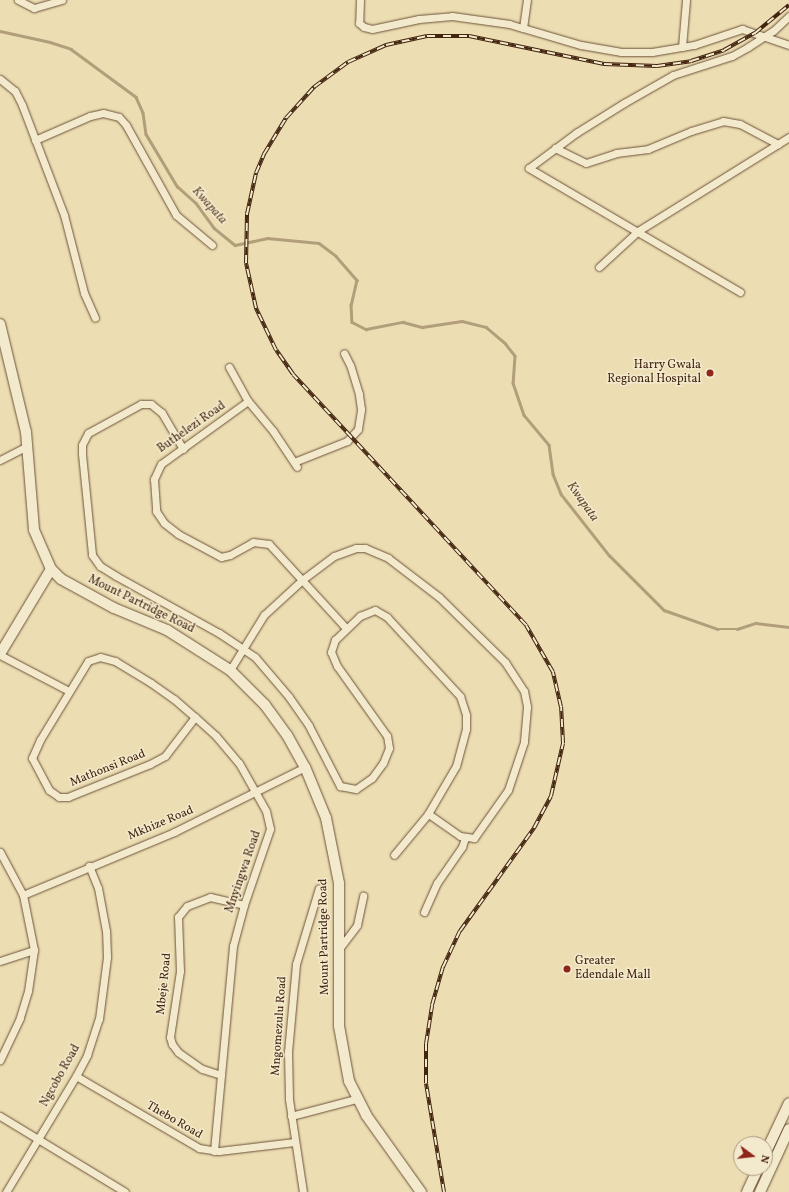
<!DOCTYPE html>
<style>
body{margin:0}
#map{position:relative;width:789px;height:1192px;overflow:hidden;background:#ecddb2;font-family:Vollkorn,serif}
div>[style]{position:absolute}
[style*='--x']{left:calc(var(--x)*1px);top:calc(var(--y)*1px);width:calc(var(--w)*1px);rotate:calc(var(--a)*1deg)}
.stream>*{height:2.5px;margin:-1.25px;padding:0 1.25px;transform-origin:1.25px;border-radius:1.25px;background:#b29e7b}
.roads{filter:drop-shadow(0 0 1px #6c5238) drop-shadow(0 0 1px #6c5238)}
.street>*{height:7px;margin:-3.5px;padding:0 3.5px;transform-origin:3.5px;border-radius:3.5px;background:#f3e9cd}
.secondary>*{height:10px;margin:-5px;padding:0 5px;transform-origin:5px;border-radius:5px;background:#f3e9cd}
.rail>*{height:4px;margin-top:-2px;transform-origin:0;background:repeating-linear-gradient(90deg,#f3e9cd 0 8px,#42240f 0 16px);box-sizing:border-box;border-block:1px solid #42240f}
.dots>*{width:11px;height:11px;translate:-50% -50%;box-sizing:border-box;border:2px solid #f3e9cd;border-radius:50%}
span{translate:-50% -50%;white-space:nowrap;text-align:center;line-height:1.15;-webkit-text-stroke:3px #f3e9cd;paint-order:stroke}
.poi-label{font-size:12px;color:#42240f}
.right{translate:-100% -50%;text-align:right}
.left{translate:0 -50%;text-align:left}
.street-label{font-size:12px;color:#42240f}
.water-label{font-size:13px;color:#64492f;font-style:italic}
.north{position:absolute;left:733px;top:1136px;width:40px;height:40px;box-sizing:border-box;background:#f3e9cd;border:1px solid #ac9a81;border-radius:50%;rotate:105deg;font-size:11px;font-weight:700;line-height:16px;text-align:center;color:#42240f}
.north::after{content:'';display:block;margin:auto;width:14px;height:18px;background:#8f2418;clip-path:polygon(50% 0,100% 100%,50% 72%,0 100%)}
</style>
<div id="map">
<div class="stream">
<i style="--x:0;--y:31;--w:51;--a:12.4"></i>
<i style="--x:50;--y:42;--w:22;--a:18"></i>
<i style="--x:71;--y:49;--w:81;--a:36.4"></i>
<i style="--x:136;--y:97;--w:17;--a:66"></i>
<i style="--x:143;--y:113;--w:21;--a:82"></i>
<i style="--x:146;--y:134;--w:61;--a:59.2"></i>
<i style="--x:177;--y:186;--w:25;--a:42"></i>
<i style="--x:196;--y:203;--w:31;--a:54"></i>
<i style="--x:214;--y:228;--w:27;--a:39"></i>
<i style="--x:235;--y:245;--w:33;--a:-12"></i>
<i style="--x:267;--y:238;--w:52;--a:5.5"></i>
<i style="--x:319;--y:243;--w:21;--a:37"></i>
<i style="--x:336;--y:256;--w:32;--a:49"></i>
<i style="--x:357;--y:280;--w:26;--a:103"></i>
<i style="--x:351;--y:305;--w:17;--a:87"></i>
<i style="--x:352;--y:322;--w:16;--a:27"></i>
<i style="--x:366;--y:329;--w:38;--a:-11"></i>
<i style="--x:403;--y:322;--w:20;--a:15"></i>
<i style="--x:422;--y:327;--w:40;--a:-8.5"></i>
<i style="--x:462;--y:321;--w:25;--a:14"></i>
<i style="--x:486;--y:327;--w:25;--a:40"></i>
<i style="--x:505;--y:343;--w:16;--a:52"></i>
<i style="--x:515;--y:356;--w:27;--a:94"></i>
<i style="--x:513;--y:383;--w:34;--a:71"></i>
<i style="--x:524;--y:415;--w:39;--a:50"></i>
<i style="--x:549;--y:445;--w:29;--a:82"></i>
<i style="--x:553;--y:474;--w:22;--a:68"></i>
<i style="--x:561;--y:494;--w:78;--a:51.8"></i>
<i style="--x:609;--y:555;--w:78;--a:45"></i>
<i style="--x:664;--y:610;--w:57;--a:19.4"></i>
<i style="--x:718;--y:629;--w:19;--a:0"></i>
<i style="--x:737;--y:629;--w:20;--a:-18"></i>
<i style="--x:756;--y:623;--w:33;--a:7"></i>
</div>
<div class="roads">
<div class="street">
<i style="--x:18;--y:0;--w:18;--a:27"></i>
<i style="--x:34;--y:8;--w:29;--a:-16"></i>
<i style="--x:360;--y:0;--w:23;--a:92"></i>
<i style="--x:359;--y:23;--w:6;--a:39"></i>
<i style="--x:364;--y:27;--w:8;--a:14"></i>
<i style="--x:372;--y:29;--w:48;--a:-12"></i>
<i style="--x:419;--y:19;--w:33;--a:-5"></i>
<i style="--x:452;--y:16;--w:58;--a:8"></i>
<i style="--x:509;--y:24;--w:75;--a:16.3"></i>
<i style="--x:581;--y:45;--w:41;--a:9.9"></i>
<i style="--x:621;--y:52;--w:31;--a:0"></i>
<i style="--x:652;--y:52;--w:43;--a:-9.5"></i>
<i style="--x:694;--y:45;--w:51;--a:-18.4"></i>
<i style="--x:742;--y:29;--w:50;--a:18.8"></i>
<i style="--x:523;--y:28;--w:28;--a:-82"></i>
<i style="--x:682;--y:47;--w:47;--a:-85.1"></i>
<i style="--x:0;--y:79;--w:19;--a:39"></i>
<i style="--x:15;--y:91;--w:16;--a:63"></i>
<i style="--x:22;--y:105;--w:118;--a:69.1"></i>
<i style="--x:64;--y:215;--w:81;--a:75.6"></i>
<i style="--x:84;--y:293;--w:27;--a:66"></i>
<i style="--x:35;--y:140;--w:60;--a:-23.6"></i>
<i style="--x:90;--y:116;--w:13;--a:-13"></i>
<i style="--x:103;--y:113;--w:16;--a:14"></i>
<i style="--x:119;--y:117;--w:11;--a:49"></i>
<i style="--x:126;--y:125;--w:103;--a:60.9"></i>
<i style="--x:176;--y:215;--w:47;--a:39.8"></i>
<i style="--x:555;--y:148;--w:34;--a:26"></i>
<i style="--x:586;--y:163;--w:32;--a:-18"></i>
<i style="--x:616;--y:153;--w:32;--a:-7"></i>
<i style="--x:648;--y:149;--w:47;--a:-22.7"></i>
<i style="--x:691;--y:131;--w:34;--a:-17"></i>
<i style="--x:723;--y:121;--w:17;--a:10"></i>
<i style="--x:740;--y:124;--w:43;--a:27.8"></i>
<i style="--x:599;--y:267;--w:53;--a:-42.7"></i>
<i style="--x:638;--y:231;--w:178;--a:-31.9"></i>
<i style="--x:740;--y:292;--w:245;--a:-149.6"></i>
<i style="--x:529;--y:168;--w:59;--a:-36.7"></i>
<i style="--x:576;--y:133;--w:57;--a:-32"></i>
<i style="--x:624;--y:103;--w:56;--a:-29.7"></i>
<i style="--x:673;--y:75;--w:62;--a:-17.9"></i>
<i style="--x:732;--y:56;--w:18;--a:-29"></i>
<i style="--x:748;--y:47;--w:30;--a:-33"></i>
<i style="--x:773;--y:31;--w:22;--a:-43"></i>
<i style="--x:229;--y:367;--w:39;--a:61"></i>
<i style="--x:248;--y:401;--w:39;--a:50"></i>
<i style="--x:273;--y:431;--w:43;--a:56.3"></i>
<i style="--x:248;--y:401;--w:107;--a:144.1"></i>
<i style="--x:161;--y:464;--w:17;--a:115"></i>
<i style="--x:154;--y:479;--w:32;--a:86"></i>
<i style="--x:156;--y:511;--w:14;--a:56"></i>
<i style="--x:164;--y:523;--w:18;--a:38"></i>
<i style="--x:178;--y:534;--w:49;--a:28.1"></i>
<i style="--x:221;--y:557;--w:9;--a:-13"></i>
<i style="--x:230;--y:555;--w:26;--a:-29"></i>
<i style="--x:253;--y:542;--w:16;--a:7"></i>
<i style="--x:269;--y:544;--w:114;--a:47.5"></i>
<i style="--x:183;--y:449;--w:42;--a:-120.3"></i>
<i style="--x:162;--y:413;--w:14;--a:-141"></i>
<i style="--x:151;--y:404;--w:10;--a:180"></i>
<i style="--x:141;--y:404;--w:60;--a:151.3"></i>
<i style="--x:88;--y:433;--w:13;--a:117"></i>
<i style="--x:82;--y:445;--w:9;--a:90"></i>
<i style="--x:82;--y:454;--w:101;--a:84.3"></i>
<i style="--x:92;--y:555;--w:14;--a:54"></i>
<i style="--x:100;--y:566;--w:19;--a:32"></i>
<i style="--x:116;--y:576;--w:118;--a:29"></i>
<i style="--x:219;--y:633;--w:43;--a:33.7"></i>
<i style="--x:255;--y:657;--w:52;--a:49.6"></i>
<i style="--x:289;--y:697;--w:35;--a:55"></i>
<i style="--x:309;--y:726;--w:68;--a:62.7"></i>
<i style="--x:340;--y:786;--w:16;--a:11"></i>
<i style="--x:356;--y:789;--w:19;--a:-35"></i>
<i style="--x:372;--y:778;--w:19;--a:-54"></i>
<i style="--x:383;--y:763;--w:16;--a:-68"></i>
<i style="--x:389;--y:748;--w:12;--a:-99"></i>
<i style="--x:387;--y:736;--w:86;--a:-125.5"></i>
<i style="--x:337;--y:666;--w:15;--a:-113"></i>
<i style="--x:331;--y:652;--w:13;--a:-72"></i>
<i style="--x:335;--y:640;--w:35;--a:-44"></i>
<i style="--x:360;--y:616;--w:16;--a:-22"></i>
<i style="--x:375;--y:610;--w:14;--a:30"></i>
<i style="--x:387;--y:617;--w:108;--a:47.3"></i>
<i style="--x:460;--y:696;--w:20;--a:72"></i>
<i style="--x:466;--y:715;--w:14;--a:90"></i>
<i style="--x:466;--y:729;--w:38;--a:105"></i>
<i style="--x:456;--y:766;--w:56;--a:120.3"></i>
<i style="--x:428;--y:814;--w:53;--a:129.7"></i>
<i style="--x:0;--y:460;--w:31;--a:-27"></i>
<i style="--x:294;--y:462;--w:57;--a:-21.6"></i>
<i style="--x:347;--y:441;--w:16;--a:-47"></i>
<i style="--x:358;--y:429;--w:20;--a:-81"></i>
<i style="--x:361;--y:409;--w:15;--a:-98"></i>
<i style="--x:359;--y:394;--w:30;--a:-107"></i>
<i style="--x:350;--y:365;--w:13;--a:-117"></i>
<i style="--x:0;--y:655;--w:78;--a:27.6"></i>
<i style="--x:230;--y:670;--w:65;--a:-58.3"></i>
<i style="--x:264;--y:615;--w:52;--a:-42.6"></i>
<i style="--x:302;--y:580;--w:40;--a:-37"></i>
<i style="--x:334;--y:556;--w:23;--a:-20"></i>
<i style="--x:356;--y:548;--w:9;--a:0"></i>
<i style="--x:365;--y:548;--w:25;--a:23"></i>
<i style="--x:388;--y:558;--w:64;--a:37.4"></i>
<i style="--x:439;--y:597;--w:93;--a:44.6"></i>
<i style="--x:505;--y:662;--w:35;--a:57"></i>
<i style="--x:524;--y:691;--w:16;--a:79"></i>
<i style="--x:527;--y:707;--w:35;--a:95"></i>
<i style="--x:524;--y:742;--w:51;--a:108.4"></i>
<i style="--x:508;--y:790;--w:59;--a:125.3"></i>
<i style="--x:474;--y:838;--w:14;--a:-172"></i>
<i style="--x:460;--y:836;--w:39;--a:-145"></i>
<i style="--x:195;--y:717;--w:49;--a:127.6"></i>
<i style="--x:165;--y:756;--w:17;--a:152"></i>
<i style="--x:150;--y:764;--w:88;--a:158.1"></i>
<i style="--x:68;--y:797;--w:9;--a:180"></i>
<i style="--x:59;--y:797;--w:12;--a:-145"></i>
<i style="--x:49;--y:790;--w:36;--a:-118"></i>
<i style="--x:32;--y:758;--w:20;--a:-66"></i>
<i style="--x:40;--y:740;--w:92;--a:-58.7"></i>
<i style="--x:88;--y:661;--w:13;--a:-18"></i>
<i style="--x:100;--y:657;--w:16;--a:15"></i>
<i style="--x:115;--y:661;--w:42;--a:31.4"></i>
<i style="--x:151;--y:683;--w:28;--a:35"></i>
<i style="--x:174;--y:699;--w:28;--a:41"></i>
<i style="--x:195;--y:717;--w:28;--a:42"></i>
<i style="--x:216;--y:736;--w:35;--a:50"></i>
<i style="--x:239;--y:763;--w:55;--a:60.6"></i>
<i style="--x:266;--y:811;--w:18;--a:77"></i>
<i style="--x:270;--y:829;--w:80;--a:108.9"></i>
<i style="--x:244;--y:905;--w:42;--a:105"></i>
<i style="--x:233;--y:946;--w:206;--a:95.3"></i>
<i style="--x:0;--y:852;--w:49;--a:61.9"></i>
<i style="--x:23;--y:895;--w:56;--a:78.7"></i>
<i style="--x:34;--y:950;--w:41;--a:98.3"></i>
<i style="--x:28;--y:991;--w:28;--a:107"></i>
<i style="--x:20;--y:1018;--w:47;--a:115.5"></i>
<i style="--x:23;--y:895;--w:164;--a:-22.6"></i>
<i style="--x:174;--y:832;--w:146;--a:-26.4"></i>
<i style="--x:424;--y:912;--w:32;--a:-66"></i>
<i style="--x:437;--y:883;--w:44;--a:-55.2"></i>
<i style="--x:462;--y:847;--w:9;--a:-72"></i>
<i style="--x:339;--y:949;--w:30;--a:-53"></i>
<i style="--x:357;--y:925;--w:30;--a:-78"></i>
<i style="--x:0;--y:961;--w:36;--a:-18"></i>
<i style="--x:221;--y:1075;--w:20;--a:-162"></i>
<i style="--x:202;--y:1069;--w:29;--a:-145"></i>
<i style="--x:178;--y:1052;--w:10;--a:-127"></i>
<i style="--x:172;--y:1044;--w:7;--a:-106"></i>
<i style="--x:170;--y:1037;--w:67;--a:-81.4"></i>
<i style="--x:180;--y:971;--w:54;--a:-92.1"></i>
<i style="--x:178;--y:917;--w:14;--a:-51"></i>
<i style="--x:187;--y:906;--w:25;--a:-21"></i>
<i style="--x:210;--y:897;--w:35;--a:13"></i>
<i style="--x:76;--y:1076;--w:143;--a:30.3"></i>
<i style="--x:199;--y:1148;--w:20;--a:9"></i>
<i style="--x:219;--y:1151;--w:76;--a:-6.8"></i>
<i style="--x:0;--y:1116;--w:146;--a:31.3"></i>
<i style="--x:291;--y:1116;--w:67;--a:-14.7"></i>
<i style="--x:6;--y:1192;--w:135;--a:-58.9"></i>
<i style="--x:76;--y:1076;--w:24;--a:-62"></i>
<i style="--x:87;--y:1055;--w:38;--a:-72"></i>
<i style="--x:99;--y:1019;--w:63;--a:-82.6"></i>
<i style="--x:107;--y:957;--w:26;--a:-92"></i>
<i style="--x:106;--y:931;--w:44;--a:-100.5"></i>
<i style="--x:98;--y:888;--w:24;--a:-112"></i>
<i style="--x:303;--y:1192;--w:94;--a:-98.6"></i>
<i style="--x:289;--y:1099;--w:47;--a:-91.2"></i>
<i style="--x:288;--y:1052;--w:88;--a:-84.8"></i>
<i style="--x:296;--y:964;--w:79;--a:-73.2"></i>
</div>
<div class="secondary">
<i style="--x:0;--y:324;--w:111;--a:76.5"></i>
<i style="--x:26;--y:432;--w:98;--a:85.3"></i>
<i style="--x:34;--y:530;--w:43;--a:66.4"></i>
<i style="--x:51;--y:569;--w:14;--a:45"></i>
<i style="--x:61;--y:579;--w:60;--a:28.7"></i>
<i style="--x:114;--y:608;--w:57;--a:22.5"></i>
<i style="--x:167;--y:630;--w:75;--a:32.4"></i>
<i style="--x:230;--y:670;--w:49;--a:45"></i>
<i style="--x:265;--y:705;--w:37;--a:54"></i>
<i style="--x:287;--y:735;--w:37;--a:61"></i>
<i style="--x:305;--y:767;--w:55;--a:67.6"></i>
<i style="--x:326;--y:818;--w:66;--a:78.7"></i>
<i style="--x:339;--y:883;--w:143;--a:90"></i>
<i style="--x:339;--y:1026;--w:56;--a:79.7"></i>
<i style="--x:349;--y:1081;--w:38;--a:63"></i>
<i style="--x:366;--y:1115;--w:95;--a:54.5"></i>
<i style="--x:0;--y:654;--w:99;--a:-59"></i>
<i style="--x:765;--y:1154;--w:56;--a:-64.8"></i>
<i style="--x:747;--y:1192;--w:26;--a:-65"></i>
<i style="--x:760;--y:1192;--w:69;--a:-65.3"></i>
</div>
</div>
<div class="rail">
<i style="--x:444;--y:1192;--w:110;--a:-99.4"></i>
<i style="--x:426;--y:1083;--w:39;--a:-90"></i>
<i style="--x:426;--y:1044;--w:39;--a:-81"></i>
<i style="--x:432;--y:1005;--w:40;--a:-74"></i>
<i style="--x:443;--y:967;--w:40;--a:-65"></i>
<i style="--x:460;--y:931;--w:127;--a:-54.3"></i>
<i style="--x:534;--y:828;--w:36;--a:-62"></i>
<i style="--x:551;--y:796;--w:54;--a:-77.2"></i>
<i style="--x:563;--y:743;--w:36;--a:-93"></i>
<i style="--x:561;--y:707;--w:36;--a:-103"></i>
<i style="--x:553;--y:672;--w:54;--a:-119.9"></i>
<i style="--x:526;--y:625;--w:342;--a:-132.9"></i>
<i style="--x:293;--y:374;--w:29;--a:-125"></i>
<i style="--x:276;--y:350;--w:47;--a:-115.5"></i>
<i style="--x:256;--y:308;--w:46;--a:-102.5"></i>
<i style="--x:246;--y:263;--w:49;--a:-88.8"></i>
<i style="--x:247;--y:214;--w:42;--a:-77.6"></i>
<i style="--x:256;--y:173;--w:21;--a:-67"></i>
<i style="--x:264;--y:154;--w:42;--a:-58.6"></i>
<i style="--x:286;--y:118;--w:42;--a:-47.9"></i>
<i style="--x:314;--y:87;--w:42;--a:-36.3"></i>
<i style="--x:348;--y:62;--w:42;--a:-24.1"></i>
<i style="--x:386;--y:45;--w:42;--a:-12.4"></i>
<i style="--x:427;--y:36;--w:42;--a:0"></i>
<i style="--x:469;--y:36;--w:138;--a:11.7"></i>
<i style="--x:604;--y:64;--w:53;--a:2.2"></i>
<i style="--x:657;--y:66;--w:34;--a:-8"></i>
<i style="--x:691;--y:61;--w:35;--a:-18"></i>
<i style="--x:724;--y:50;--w:35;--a:-29"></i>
<i style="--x:755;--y:33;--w:44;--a:-39.5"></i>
</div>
<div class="dots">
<i style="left:710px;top:373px;background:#8f2418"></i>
<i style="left:567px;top:969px;background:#8f2418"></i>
</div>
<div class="poi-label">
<span class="right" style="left:701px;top:373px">Harry Gwala<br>Regional Hospital</span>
<span class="left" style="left:575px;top:969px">Greater<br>Edendale Mall</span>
</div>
<div class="street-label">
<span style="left:192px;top:428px;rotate:-35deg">Buthelezi Road</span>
<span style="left:141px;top:605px;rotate:26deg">Mount Partridge Road</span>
<span style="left:108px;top:769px;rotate:-22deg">Mathonsi Road</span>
<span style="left:161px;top:824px;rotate:-23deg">Mkhize Road</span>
<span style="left:244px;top:872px;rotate:-71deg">Mnyingwa Road</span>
<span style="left:325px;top:937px;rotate:-91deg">Mount Partridge Road</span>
<span style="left:165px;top:984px;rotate:-84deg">Mbeje Road</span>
<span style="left:280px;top:1026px;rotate:-86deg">Mngomezulu Road</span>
<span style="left:61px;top:1076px;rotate:-61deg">Ngcobo Road</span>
<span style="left:174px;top:1121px;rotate:30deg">Thebo Road</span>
</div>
<div class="water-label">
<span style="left:209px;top:206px;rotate:48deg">Kwapata</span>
<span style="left:582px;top:502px;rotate:55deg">Kwapata</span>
</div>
<div class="north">N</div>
</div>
